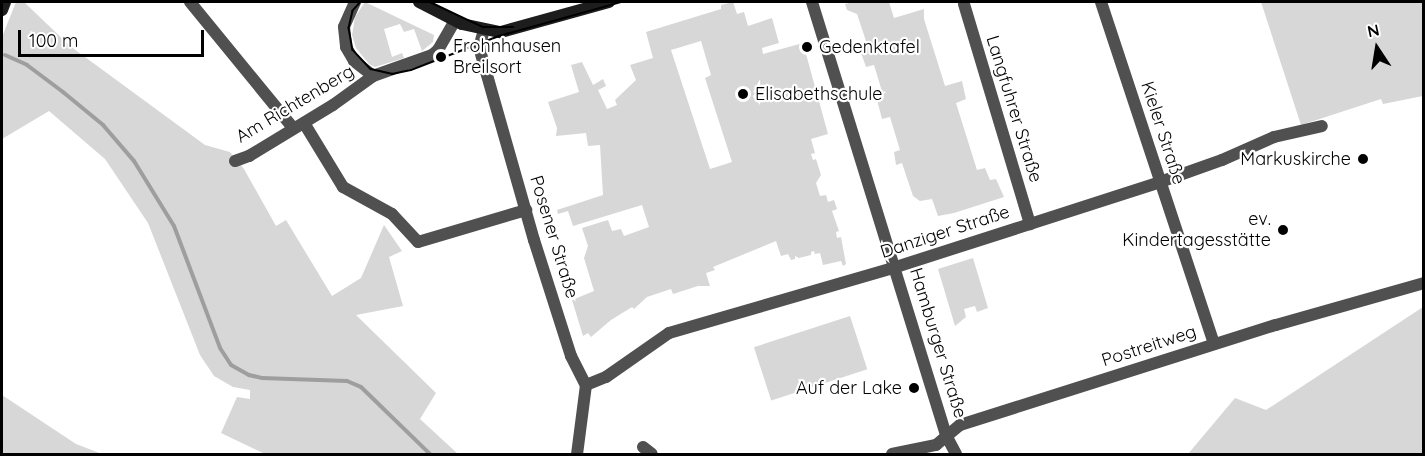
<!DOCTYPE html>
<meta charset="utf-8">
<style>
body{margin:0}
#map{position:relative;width:1425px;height:456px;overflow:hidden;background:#fff;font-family:Quicksand,sans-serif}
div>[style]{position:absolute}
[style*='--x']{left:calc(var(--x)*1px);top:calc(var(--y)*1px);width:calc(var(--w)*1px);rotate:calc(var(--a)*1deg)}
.green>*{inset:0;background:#d7d7d7;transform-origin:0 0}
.stream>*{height:4px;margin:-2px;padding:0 2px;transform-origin:2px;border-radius:2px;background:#9e9e9e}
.minor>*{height:12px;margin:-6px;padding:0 6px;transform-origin:6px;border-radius:6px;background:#505050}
.secondary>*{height:12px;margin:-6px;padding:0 6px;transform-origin:6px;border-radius:6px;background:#1d1d1d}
.tram>*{height:1.5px;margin:-0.75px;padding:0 0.75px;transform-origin:0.75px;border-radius:0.75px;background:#000}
.dots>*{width:16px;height:16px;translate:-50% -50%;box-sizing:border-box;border:3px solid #fff;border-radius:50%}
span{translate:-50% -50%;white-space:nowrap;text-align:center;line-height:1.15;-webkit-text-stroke:4.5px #fff;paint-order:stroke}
.poi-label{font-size:18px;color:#000}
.left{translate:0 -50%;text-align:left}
.right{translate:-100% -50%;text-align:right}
.street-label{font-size:18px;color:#000}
.frame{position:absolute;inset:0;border:3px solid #000;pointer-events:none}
.north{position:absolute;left:1347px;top:18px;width:60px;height:60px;-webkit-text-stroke:4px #fff;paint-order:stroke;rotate:348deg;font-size:16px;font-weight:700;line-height:24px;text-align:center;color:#000}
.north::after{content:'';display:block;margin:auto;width:21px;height:27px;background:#000;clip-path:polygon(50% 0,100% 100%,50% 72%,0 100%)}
.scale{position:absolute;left:18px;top:30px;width:186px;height:27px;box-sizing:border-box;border:3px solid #000;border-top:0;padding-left:8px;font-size:18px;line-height:21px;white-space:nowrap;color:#000;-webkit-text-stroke:4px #fff;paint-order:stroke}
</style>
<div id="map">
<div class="green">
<i style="clip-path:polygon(16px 2px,24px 2px,70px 46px,205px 145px,230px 152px,244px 169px,276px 226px,286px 220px,332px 296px,361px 278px,384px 225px,402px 251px,389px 257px,403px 306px,356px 315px,436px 393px,420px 419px,458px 454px,265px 454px,221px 433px,237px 397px,250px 399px,250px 390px,233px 387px,214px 376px,200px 355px,148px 223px,105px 159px,49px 111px,2px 139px,2px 37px)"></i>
<i style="clip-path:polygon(365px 2px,434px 35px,433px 42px,422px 51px,414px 29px,404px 32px,400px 24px,384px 29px,392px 57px,402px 53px,404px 58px,375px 67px,369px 64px,356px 48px,352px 35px,355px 17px)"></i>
<i style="clip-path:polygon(evenodd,733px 2px,737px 14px,744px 12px,748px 26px,772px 18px,779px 43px,762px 48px,763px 54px,803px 43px,828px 134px,811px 139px,815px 153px,811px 154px,813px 160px,816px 159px,821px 175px,816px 183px,820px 196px,826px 195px,828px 202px,834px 200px,837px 209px,832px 211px,839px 231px,836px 232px,837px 238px,841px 237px,846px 264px,843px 266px,841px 261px,823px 265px,820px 253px,815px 254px,814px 251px,811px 252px,811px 255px,799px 258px,795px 256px,795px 259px,791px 260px,788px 254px,781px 256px,776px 241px,713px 267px,715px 270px,706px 273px,710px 286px,698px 286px,673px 294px,671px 289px,647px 297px,634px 309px,632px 307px,611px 320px,591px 337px,588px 333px,583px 336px,572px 300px,594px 291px,584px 258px,588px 246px,582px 228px,608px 220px,612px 231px,621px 229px,624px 236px,649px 227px,642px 205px,573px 226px,568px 211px,558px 214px,557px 210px,603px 195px,600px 145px,588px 146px,586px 133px,556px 136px,557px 128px,548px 102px,579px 92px,571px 65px,582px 62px,593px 85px,603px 79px,606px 86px,598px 90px,607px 109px,617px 105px,615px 100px,636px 80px,630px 65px,653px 58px,646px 32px,721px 9px,721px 5px,733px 2px,701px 41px,711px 75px,705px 78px,732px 162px,710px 169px,671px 50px,701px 41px)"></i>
<i style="clip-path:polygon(853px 2px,889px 2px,894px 18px,924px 9px,924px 19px,945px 86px,962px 81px,966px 99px,956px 103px,977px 170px,985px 168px,990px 180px,996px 179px,1004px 197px,954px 213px,938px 216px,932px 199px,920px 201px,913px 196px,902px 163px,896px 165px,894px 152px,900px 150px,890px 117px,882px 119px,877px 100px,884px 98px,874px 65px,866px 67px,860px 50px,868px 47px,857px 14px,847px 10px,845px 4px)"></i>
<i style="clip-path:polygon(1261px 2px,1423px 2px,1423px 96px,1383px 104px,1381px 99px,1301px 125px)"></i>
<i style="clip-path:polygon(973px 258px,988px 308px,977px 312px,975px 306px,964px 309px,966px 317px,955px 326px,938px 269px)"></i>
<i style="clip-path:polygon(1423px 307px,1423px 454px,1188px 454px,1235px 398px,1266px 410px)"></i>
<i style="left:850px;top:316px;width:56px;height:101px;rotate:72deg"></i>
<i style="clip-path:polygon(2px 395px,76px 444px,102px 454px,3px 454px)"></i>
</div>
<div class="stream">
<i style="--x:5;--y:55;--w:24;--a:24"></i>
<i style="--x:27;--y:65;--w:45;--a:36.9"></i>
<i style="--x:63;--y:92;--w:52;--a:39.5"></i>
<i style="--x:103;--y:125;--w:48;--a:49.3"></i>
<i style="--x:134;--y:161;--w:76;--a:58.4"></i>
<i style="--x:174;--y:226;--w:130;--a:69.3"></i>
<i style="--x:220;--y:348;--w:20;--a:57"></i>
<i style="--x:231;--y:365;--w:21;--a:29"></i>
<i style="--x:249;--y:375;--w:13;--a:13"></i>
<i style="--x:262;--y:378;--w:85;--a:2"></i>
<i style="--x:347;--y:381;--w:15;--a:23"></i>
<i style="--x:361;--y:387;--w:96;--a:44.2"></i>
</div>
<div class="minor">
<i style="--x:190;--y:2;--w:163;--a:50.7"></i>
<i style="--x:355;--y:2;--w:27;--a:114"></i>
<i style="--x:344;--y:27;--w:20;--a:84"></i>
<i style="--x:346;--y:47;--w:16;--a:60"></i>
<i style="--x:354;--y:61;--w:24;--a:38"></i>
<i style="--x:812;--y:2;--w:455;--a:72.8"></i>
<i style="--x:947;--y:437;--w:19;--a:62"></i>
<i style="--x:1101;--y:2;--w:360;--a:71.7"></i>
<i style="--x:964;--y:4;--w:230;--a:73.3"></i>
<i style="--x:484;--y:30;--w:18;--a:106"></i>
<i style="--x:479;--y:47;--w:201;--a:74.1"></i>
<i style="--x:534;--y:240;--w:122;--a:72.3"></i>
<i style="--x:571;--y:356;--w:33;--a:63"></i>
<i style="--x:586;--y:385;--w:70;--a:97.4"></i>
<i style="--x:304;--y:123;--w:75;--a:58.6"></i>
<i style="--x:343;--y:187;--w:56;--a:28.9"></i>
<i style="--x:392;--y:214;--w:38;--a:47"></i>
<i style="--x:418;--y:242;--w:113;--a:-16.5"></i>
<i style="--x:235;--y:161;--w:15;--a:-20"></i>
<i style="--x:249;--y:156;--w:98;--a:-31.3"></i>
<i style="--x:333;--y:105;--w:49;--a:-35.9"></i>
<i style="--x:373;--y:76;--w:63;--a:-19.6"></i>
<i style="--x:432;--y:55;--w:8;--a:-40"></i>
<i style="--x:438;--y:50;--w:34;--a:-60"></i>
<i style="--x:586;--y:385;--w:22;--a:-22"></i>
<i style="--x:606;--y:377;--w:77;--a:-34.9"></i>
<i style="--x:669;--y:333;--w:236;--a:-16.2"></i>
<i style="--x:896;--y:267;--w:277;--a:-17.8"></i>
<i style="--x:1160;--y:182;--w:66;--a:-19.5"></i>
<i style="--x:1222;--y:160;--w:57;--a:-23.9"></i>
<i style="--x:1274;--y:137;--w:49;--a:-12.9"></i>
<i style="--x:643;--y:447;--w:11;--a:38"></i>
<i style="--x:892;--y:454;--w:45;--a:-11.6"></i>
<i style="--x:936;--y:445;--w:31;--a:-40"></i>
<i style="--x:960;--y:425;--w:331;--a:-17.6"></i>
<i style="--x:1276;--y:325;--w:154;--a:-15.8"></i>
</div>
<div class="secondary">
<i style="--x:419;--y:2;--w:48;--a:27.1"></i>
<i style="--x:462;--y:24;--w:40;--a:12"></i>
<i style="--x:501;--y:32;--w:112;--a:-15.5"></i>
<i style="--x:2;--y:10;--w:9;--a:-69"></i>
</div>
<div class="tram">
<i style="--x:361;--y:2;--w:12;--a:132"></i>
<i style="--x:353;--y:11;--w:17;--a:103"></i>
<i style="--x:349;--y:28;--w:22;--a:80"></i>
<i style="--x:353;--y:50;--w:26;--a:47"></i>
<i style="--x:371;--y:69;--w:22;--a:13"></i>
<i style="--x:392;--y:74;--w:19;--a:-12"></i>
<i style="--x:411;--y:70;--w:94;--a:-21.1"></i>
<i style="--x:499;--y:36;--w:128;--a:-15.5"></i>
<i style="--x:430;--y:2;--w:59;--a:25.3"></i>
<i style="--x:483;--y:27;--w:30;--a:0"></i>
</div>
<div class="dots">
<i style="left:807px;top:47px;background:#000"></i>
<i style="left:441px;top:57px;background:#000"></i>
<i style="left:743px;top:94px;background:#000"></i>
<i style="left:1363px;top:159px;background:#000"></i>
<i style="left:1283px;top:230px;background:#000"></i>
<i style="left:914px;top:388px;background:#000"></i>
</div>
<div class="poi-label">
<span class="left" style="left:453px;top:57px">Frohnhausen<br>Breilsort</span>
<span class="left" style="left:819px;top:47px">Gedenktafel</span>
<span class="left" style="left:755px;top:94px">Elisabethschule</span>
<span class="right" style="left:1351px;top:159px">Markuskirche</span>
<span class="right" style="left:1271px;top:230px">ev.<br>Kindertagesstätte</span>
<span class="right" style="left:902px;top:388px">Auf der Lake</span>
</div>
<div class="street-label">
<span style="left:295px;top:104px;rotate:-31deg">Am Richtenberg</span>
<span style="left:1014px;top:109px;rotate:73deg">Langfuhrer Straße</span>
<span style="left:1163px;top:133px;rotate:72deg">Kieler Straße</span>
<span style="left:945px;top:232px;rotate:-18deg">Danziger Straße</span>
<span style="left:554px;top:237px;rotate:73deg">Posener Straße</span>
<span style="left:938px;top:343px;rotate:73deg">Hamburger Straße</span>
<span style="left:1149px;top:346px;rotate:-18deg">Postreitweg</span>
</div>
<div class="frame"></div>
<div class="north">N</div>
<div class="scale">100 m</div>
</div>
